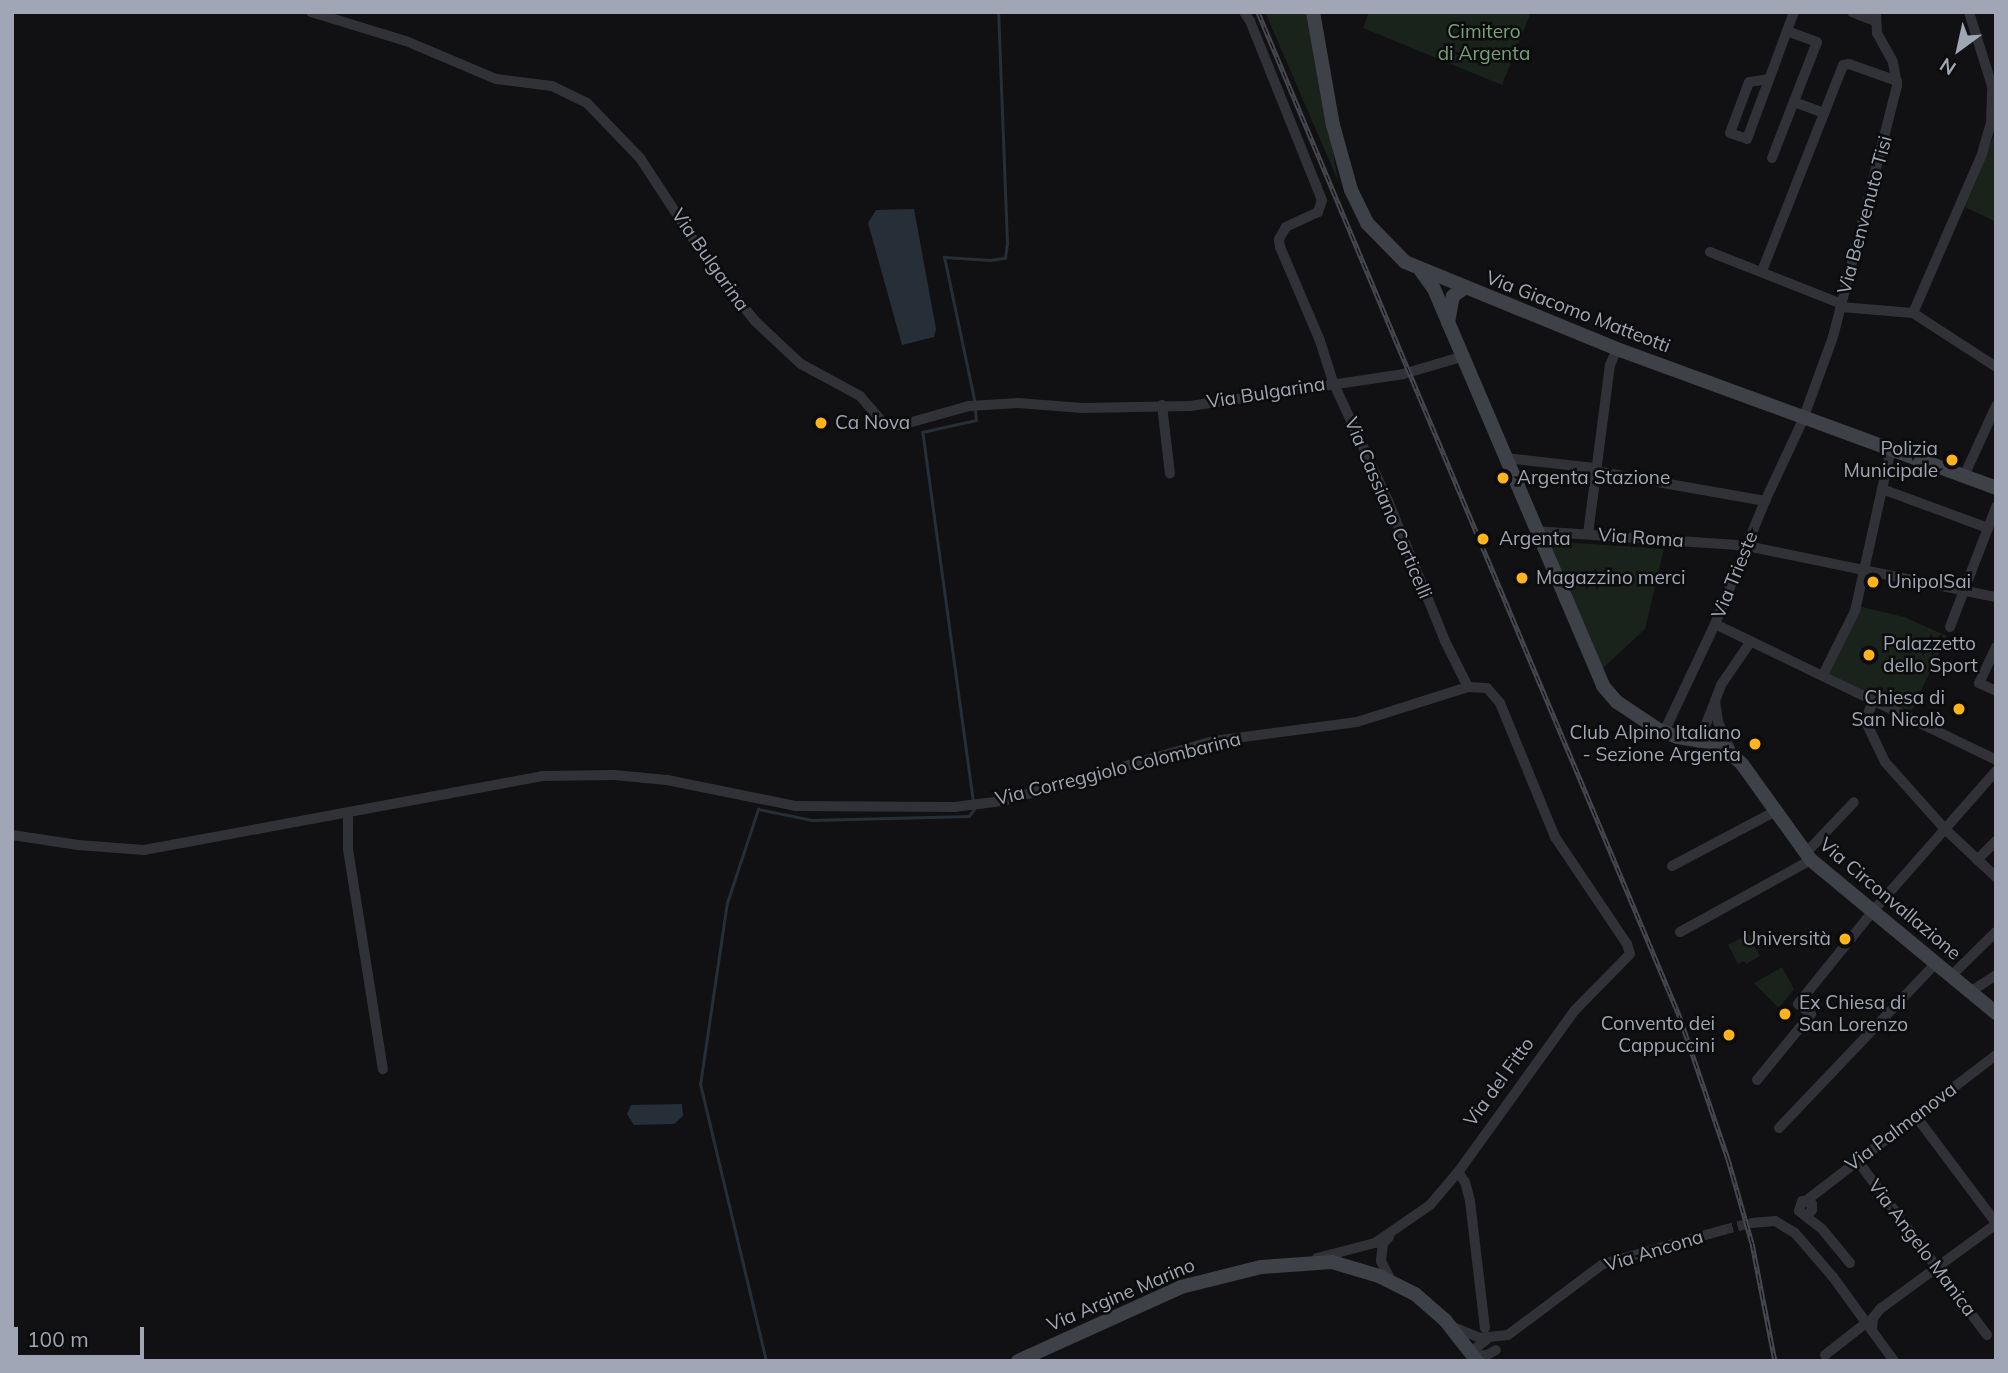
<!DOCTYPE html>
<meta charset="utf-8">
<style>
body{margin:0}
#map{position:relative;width:2008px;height:1373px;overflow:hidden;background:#111012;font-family:Mulish,sans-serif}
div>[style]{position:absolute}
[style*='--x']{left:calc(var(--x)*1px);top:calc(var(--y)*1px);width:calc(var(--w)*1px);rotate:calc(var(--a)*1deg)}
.green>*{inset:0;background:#1a221c}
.water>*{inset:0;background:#262f37}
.stream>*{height:2.5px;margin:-1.25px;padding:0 1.25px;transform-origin:1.25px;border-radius:1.25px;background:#262f37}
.street-tunnel>*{height:10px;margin-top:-5px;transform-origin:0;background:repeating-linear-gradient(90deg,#2e2e33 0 10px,transparent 0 15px)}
.street>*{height:10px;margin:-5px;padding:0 5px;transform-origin:5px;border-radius:5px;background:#313238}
.secondary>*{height:14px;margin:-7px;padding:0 7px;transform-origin:7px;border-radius:7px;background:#3f4148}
.rail>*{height:5px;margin-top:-2.5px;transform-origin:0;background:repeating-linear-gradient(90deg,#0c0c0d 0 8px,#46484f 0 16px);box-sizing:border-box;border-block:2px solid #46484f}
.dots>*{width:19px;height:19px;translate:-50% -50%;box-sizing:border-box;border:4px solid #0c0c0d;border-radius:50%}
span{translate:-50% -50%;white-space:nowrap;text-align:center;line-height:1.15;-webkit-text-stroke:5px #0c0c0d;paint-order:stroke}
.park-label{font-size:19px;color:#75a278}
.street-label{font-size:19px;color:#a0a6b5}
.poi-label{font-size:19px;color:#a0a6b5}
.left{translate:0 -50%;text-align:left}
.right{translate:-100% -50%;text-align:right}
.frame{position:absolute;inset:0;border:14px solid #a0a6b5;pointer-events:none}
.north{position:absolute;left:1924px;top:14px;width:70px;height:70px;-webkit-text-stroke:5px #0c0c0d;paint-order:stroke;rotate:213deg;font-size:19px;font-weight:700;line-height:28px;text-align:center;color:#a0a6b5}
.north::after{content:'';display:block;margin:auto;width:24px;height:32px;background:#a0a6b5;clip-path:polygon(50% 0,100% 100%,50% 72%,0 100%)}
.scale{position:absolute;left:14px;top:1327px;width:130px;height:32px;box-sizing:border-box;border:4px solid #a0a6b5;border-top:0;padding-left:9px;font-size:21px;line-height:24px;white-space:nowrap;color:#a0a6b5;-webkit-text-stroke:5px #0c0c0d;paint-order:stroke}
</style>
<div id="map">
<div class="green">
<i style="clip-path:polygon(1265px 12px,1309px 12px,1338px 181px)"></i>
<i style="clip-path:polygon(1369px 12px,1531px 12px,1502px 85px,1363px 28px)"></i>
<i style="clip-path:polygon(1996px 130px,1996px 222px,1965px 207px)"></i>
<i style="clip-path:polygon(1547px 541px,1664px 549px,1645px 629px,1601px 670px)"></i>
<i style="clip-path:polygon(1858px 606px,1904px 617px,1947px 636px,1910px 714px,1828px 673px)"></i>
<i style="clip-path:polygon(1749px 934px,1760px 956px,1746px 964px,1744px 961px,1738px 964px,1728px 945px)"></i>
<i style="clip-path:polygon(1782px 967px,1794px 989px,1779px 1008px,1754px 983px)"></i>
</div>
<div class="water">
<i style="clip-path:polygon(914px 209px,936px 329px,934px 337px,902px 345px,868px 223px,876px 210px)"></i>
<i style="clip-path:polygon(682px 1104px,683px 1116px,674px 1124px,634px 1125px,627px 1114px,631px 1105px)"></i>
</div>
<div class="stream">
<i style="--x:975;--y:404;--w:150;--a:-101.9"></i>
<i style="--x:944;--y:257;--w:46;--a:3.7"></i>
<i style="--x:990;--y:260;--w:15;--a:-8"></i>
<i style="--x:1005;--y:258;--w:15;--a:-82"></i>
<i style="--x:1007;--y:243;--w:231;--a:-92.2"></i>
<i style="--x:973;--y:802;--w:373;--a:-97.8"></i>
<i style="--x:922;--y:432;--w:55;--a:-12.5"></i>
<i style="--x:976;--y:420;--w:9;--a:-96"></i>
<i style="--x:766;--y:1361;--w:284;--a:-103.4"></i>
<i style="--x:700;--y:1085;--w:184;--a:-81.6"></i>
<i style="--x:727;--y:903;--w:99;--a:-71.7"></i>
<i style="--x:758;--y:809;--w:55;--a:11.5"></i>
<i style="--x:812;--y:820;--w:157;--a:-1.5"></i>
<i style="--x:969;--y:816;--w:9;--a:-54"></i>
</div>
<div class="street-tunnel">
<i style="--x:1723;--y:1230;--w:30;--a:-14"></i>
</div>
<div class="street">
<i style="--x:311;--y:12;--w:99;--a:17"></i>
<i style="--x:406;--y:41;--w:98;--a:22.9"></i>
<i style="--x:496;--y:79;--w:56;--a:7.1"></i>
<i style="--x:552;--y:86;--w:39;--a:26"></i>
<i style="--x:587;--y:103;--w:76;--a:46.1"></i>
<i style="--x:640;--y:158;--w:128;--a:56.8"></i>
<i style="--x:710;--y:265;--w:72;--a:51.2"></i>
<i style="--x:755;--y:321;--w:63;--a:43.1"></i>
<i style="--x:801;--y:364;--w:67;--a:28.5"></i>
<i style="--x:860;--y:396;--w:37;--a:49"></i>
<i style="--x:884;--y:424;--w:17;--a:3"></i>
<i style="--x:901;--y:425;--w:71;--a:-15.6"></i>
<i style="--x:969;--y:406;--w:49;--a:-3.5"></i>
<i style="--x:1018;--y:403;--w:65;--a:4.4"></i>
<i style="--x:1083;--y:408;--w:107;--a:-1.1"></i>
<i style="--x:1190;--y:406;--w:215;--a:-8.5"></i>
<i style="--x:1403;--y:374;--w:60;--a:-16.3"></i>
<i style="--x:1244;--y:12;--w:11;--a:56"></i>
<i style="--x:1250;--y:21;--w:193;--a:68.1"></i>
<i style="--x:1322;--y:200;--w:13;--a:108"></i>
<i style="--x:1318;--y:212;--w:35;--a:155"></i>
<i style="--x:1286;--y:227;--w:14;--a:120"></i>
<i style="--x:1279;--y:239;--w:8;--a:83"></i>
<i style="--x:1280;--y:247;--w:102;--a:66.9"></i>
<i style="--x:1320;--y:341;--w:43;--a:72.4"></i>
<i style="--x:1333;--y:382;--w:131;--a:65.2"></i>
<i style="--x:1388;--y:501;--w:151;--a:67.8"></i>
<i style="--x:1445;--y:641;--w:51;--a:63.4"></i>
<i style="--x:1852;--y:12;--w:25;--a:21"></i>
<i style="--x:1769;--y:79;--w:20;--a:171"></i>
<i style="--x:1749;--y:82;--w:54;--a:110.4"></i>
<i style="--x:1730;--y:133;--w:18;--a:19"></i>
<i style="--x:1747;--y:139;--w:135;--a:-69.7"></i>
<i style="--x:1794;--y:102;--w:32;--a:20"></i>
<i style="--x:1772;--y:158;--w:124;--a:-68.8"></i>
<i style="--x:1817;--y:42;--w:32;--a:-160"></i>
<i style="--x:1710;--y:252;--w:142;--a:21.5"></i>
<i style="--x:1762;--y:271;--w:221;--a:-68.5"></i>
<i style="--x:1843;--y:65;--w:6;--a:-9"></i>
<i style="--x:1849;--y:64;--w:51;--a:19.5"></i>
<i style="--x:1841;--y:307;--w:72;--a:4.8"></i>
<i style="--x:1913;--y:313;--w:99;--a:33"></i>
<i style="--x:1913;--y:313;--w:173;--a:-66.5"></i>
<i style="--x:1982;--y:154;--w:32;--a:-74"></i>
<i style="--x:1991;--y:123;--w:37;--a:-88"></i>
<i style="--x:1992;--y:86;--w:77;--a:-107.3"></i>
<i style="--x:1162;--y:405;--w:69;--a:83.4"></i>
<i style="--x:1505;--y:458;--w:92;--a:6.3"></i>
<i style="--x:1595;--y:471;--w:173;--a:10"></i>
<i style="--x:1964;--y:476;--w:77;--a:-65.4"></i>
<i style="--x:1882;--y:489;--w:113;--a:20.2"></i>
<i style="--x:1535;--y:531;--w:213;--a:4"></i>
<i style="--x:1747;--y:546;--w:254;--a:11.6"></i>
<i style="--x:1588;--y:534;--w:170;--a:-82.6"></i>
<i style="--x:1610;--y:365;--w:17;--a:-66"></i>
<i style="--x:1715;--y:624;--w:312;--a:25.8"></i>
<i style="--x:1950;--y:627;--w:129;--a:-69"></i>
<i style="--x:1996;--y:647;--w:40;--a:115"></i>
<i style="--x:1979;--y:683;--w:19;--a:25"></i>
<i style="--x:1823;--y:675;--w:72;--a:-63.4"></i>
<i style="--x:1855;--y:611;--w:166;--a:-77.5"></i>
<i style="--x:1874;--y:700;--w:22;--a:114"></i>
<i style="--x:1865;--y:720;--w:47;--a:64.5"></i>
<i style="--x:1885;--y:762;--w:90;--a:48.2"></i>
<i style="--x:1945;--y:829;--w:70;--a:43.3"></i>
<i style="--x:1664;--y:732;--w:119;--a:-64.7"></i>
<i style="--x:1715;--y:624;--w:133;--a:-67.9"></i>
<i style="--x:1765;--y:501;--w:87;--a:-64.9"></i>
<i style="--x:1802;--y:422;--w:90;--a:-70"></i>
<i style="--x:1833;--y:337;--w:260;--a:-75.7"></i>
<i style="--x:1897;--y:85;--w:23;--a:-100"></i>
<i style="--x:1893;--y:62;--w:33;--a:-119"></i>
<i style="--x:1877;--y:33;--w:21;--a:-93"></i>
<i style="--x:1699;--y:741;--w:40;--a:-68"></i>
<i style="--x:1731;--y:751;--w:32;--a:-114"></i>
<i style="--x:1718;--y:722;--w:21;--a:-98"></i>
<i style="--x:1715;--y:701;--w:17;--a:-69"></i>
<i style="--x:1721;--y:685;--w:53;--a:-55.7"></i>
<i style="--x:348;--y:814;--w:35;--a:90"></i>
<i style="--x:348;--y:849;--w:223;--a:81"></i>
<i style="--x:12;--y:835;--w:67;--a:8.6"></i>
<i style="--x:78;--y:845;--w:66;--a:4.3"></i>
<i style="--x:144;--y:850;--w:405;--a:-10.5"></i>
<i style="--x:542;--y:776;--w:72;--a:-0.8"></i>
<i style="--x:614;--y:775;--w:53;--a:5.4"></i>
<i style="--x:667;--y:780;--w:132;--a:11.4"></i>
<i style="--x:796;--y:806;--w:158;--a:0.4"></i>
<i style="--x:954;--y:807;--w:49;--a:-7"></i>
<i style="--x:1003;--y:801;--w:218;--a:-15.9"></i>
<i style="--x:1213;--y:741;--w:145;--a:-7.5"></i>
<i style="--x:1357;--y:722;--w:116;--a:-17.5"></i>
<i style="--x:1468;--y:687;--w:19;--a:3"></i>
<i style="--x:1487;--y:688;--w:20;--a:49"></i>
<i style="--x:1500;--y:703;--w:145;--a:67.7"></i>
<i style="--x:1555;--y:837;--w:129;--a:56.1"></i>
<i style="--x:1627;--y:944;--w:10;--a:73"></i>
<i style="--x:1630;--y:954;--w:78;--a:134.5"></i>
<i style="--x:1575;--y:1010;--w:200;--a:125.8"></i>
<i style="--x:1458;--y:1172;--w:43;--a:130.3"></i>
<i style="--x:1430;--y:1205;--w:67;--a:145.4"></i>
<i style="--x:1375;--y:1243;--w:60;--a:165.5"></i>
<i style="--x:1805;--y:854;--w:71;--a:-46.7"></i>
<i style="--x:1977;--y:860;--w:27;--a:-45"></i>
<i style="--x:1672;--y:866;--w:118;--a:-27.9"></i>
<i style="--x:1680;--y:932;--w:149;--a:-28.8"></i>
<i style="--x:1951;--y:976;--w:63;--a:-44.4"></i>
<i style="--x:1970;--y:992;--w:31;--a:-33"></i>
<i style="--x:1757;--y:1080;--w:85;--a:-50.7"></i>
<i style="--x:1811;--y:1014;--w:16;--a:-142"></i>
<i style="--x:1798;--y:1004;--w:119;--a:-51.1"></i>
<i style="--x:1873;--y:911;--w:186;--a:-48.7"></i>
<i style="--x:1915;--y:1115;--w:135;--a:53.1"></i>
<i style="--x:1779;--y:1128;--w:228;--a:-46.4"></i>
<i style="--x:1857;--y:1160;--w:218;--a:53.4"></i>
<i style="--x:1458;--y:1172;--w:12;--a:55"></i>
<i style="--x:1465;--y:1182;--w:20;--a:75"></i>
<i style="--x:1470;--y:1201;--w:128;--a:83.3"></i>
<i style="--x:1807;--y:1200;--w:238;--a:-37.5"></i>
<i style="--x:1807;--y:1215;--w:7;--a:-45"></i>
<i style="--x:1812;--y:1210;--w:6;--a:-90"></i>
<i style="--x:1812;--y:1204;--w:10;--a:-163"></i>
<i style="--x:1802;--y:1201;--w:10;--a:107"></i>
<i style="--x:1799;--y:1211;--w:29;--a:38"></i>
<i style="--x:1822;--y:1229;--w:44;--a:50.5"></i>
<i style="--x:1752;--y:1223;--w:23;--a:-5"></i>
<i style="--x:1775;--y:1221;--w:23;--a:31"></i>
<i style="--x:1795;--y:1233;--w:58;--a:49.2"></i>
<i style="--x:1833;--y:1277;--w:104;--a:54"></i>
<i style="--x:1389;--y:1237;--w:9;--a:131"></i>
<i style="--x:1383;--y:1244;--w:17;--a:97"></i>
<i style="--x:1381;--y:1261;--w:22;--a:63"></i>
<i style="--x:1453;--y:1327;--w:29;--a:22"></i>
<i style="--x:1480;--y:1338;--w:28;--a:-6"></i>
<i style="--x:1508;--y:1335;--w:119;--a:-36.8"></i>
<i style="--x:1603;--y:1264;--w:125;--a:-15.8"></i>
<i style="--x:1872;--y:1331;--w:13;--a:-86"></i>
<i style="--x:1873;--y:1318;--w:11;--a:-52"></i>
<i style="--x:1880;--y:1309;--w:144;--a:-36.2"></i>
<i style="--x:1487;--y:1339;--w:14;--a:141"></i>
<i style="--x:1476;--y:1348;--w:9;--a:111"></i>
<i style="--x:1473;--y:1356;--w:14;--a:-4"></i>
<i style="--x:1487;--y:1355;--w:10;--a:-29"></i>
<i style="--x:1825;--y:1355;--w:52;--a:-38"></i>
</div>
<div class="secondary">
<i style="--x:1313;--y:12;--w:115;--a:80"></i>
<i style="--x:1333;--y:125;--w:67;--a:74.5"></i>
<i style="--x:1351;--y:190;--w:37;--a:64"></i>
<i style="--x:1367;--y:223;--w:54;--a:45.7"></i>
<i style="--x:1405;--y:262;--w:229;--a:22.3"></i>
<i style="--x:1617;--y:349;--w:404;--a:20.1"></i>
<i style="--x:1421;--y:271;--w:22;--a:54"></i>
<i style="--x:1434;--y:289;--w:431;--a:66.9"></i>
<i style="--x:1603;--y:686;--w:21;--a:49"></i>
<i style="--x:1617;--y:702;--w:50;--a:33.7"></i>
<i style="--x:1659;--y:730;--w:19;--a:21"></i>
<i style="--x:1677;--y:737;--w:39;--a:9"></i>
<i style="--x:1716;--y:743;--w:12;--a:31"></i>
<i style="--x:1726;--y:749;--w:22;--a:43"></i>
<i style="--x:1742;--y:764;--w:118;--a:54.3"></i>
<i style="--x:1811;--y:860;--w:240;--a:39.6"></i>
<i style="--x:1448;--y:323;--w:27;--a:-80"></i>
<i style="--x:1453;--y:296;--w:12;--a:-35"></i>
<i style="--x:1018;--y:1361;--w:179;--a:-24.4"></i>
<i style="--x:1181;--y:1287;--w:82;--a:-14"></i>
<i style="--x:1261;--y:1267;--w:71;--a:-4"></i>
<i style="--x:1332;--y:1262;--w:49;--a:16.6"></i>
<i style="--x:1379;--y:1276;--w:40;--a:26.6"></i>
<i style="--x:1415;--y:1294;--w:40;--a:41"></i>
<i style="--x:1445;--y:1320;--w:52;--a:52"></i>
</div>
<div class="rail">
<i style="--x:1258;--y:12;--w:1088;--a:67.23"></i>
<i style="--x:1679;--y:1015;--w:152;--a:71.2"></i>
<i style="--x:1728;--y:1159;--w:87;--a:74.1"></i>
<i style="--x:1752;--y:1243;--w:120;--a:79"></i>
</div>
<div class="dots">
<i style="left:821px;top:423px;background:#ffb41c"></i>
<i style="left:1952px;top:460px;background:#ffb41c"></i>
<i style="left:1503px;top:478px;background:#ffb41c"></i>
<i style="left:1483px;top:539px;background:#ffb41c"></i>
<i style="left:1522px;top:578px;background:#ffb41c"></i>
<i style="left:1873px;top:582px;background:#ffb41c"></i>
<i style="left:1869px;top:655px;background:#ffb41c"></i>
<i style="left:1959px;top:709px;background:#ffb41c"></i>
<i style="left:1755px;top:744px;background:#ffb41c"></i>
<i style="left:1845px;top:939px;background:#ffb41c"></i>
<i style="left:1785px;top:1014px;background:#ffb41c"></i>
<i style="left:1729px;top:1035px;background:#ffb41c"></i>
</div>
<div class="park-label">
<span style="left:1484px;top:43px">Cimitero<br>di Argenta</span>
</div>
<div class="street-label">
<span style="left:1865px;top:215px;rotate:-75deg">Via Benvenuto Tisi</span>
<span style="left:710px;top:260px;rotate:55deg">Via Bulgarina</span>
<span style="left:1578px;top:312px;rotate:21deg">Via Giacomo Matteotti</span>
<span style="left:1266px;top:393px;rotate:-9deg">Via Bulgarina</span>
<span style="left:1388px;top:508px;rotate:67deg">Via Cassiano Corticelli</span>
<span style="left:1641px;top:538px;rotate:4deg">Via Roma</span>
<span style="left:1735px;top:575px;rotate:-68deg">Via Trieste</span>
<span style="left:1118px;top:769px;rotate:-14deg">Via Correggiolo Colombarina</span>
<span style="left:1890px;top:899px;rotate:40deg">Via Circonvallazione</span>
<span style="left:1499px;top:1082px;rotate:-54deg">Via del Fitto</span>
<span style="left:1901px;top:1127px;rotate:-37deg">Via Palmanova</span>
<span style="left:1922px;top:1248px;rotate:53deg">Via Angelo Manica</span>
<span style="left:1654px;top:1251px;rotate:-17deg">Via Ancona</span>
<span style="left:1121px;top:1295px;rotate:-23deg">Via Argine Marino</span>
</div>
<div class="poi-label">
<span class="left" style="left:835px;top:423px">Ca Nova</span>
<span class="right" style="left:1938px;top:460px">Polizia<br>Municipale</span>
<span class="left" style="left:1517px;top:478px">Argenta Stazione</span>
<span class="left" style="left:1499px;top:539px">Argenta</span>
<span class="left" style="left:1536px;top:578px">Magazzino merci</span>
<span class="left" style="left:1887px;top:582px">UnipolSai</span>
<span class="left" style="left:1883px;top:655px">Palazzetto<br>dello Sport</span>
<span class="right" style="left:1945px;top:709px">Chiesa di<br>San Nicolò</span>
<span class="right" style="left:1741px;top:744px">Club Alpino Italiano<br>- Sezione Argenta</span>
<span class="right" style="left:1831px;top:939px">Università</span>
<span class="left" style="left:1799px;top:1014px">Ex Chiesa di<br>San Lorenzo</span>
<span class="right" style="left:1715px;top:1035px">Convento dei<br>Cappuccini</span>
</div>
<div class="frame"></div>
<div class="north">N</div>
<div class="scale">100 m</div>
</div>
